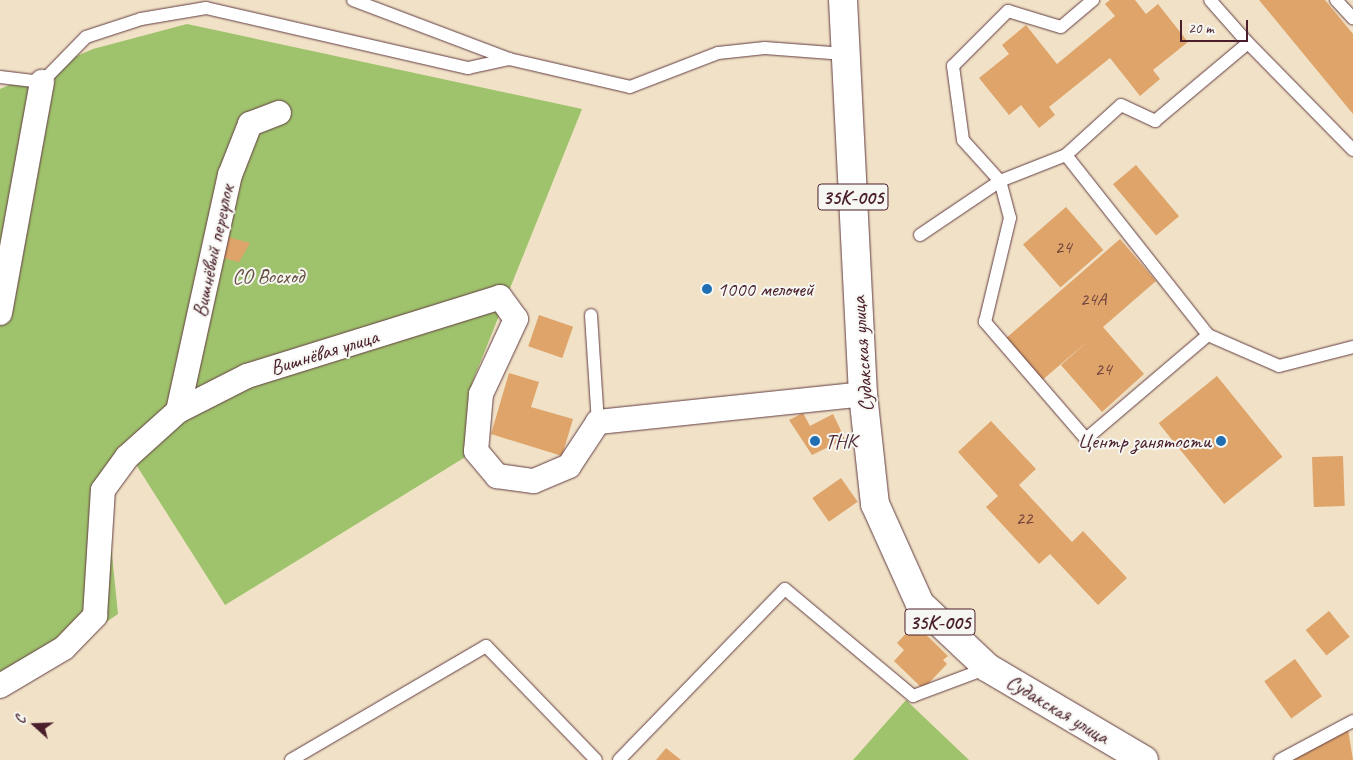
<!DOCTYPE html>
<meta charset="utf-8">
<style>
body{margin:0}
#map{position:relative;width:1353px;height:760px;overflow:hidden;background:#f1e2c7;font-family:Caveat,sans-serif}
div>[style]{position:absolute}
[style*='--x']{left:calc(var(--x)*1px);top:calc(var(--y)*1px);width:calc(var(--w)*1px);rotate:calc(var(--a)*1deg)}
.green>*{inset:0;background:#9fc26c}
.building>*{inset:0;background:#dea46a;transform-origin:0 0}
.roads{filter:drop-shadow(0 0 1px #633c42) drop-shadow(0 0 1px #633c42)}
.lane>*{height:12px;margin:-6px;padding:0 6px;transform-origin:6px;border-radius:6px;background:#fff}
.street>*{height:24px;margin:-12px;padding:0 12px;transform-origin:12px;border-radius:12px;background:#fff}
.primary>*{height:28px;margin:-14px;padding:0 14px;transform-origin:14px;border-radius:14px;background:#fff}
.dots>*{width:14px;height:14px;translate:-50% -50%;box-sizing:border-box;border:2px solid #f6f6f2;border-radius:50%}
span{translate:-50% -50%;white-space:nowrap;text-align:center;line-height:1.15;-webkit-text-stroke:4px #f6f6f2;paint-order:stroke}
.number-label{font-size:19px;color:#6f403b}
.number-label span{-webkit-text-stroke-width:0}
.shield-label span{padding:1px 4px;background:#f6f6f2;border:1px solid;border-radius:4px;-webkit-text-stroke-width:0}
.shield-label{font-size:20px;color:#4a1f2b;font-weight:700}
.street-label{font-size:21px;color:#4a1f2b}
.park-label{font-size:21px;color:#64503e}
.poi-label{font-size:21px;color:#4a1f2b}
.left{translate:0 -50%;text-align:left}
.right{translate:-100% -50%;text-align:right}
.north{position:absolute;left:10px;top:700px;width:50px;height:50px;-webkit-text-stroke:4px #f6f6f2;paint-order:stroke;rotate:290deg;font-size:14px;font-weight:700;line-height:20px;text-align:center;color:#4a1f2b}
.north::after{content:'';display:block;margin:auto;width:18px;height:22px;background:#4a1f2b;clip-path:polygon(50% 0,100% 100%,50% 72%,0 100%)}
.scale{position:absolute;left:1180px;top:20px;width:68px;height:22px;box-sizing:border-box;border:2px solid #4a1f2b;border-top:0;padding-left:6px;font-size:15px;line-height:18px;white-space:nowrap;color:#4a1f2b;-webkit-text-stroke:4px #f6f6f2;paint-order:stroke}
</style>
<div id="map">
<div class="green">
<i style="clip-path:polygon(187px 24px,582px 109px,472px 383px,467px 456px,225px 605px,135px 463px,106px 495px,118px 614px,0 694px,0 89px,93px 49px)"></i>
<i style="clip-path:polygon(906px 700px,969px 760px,853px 760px)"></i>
</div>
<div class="building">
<i style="clip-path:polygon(1110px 0,1135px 0,1146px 14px,1158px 4px,1188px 42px,1153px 70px,1160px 79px,1140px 96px,1110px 58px,1049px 107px,1055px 115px,1039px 128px,1021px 105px,1009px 115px,979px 78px,1009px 54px,1002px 45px,1026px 25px,1057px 64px,1115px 16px,1105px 4px)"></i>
<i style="clip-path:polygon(1259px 0,1325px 0,1353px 34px,1353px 114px)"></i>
<i style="left:1136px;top:165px;width:67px;height:30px;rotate:50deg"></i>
<i style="left:1066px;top:207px;width:57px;height:57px;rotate:49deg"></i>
<i style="clip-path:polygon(228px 237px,250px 243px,239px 262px,223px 258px)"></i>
<i style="clip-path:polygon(1120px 239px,1156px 281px,1103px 327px,1144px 374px,1102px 412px,1061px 365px,1089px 340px,1040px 382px,1004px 340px)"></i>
<i style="left:539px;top:315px;width:36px;height:33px;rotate:19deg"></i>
<i style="clip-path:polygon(509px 373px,539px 382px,531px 407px,573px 419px,562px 456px,491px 434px)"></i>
<i style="left:1217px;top:376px;width:104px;height:75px;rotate:51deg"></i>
<i style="clip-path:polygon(803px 413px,810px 426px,833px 414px,845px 439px,812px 455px,789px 420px)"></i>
<i style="clip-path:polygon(991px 421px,1036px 469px,1019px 485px,1072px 542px,1083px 531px,1127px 578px,1098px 605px,1050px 554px,1039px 564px,986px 507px,998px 496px,958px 452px)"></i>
<i style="left:1343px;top:456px;width:50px;height:31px;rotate:88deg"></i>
<i style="left:841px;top:478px;width:29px;height:35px;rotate:55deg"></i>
<i style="left:1329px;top:611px;width:33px;height:30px;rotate:51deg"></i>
<i style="clip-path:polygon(915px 624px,948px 656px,943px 660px,947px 664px,923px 689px,894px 661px,904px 650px,897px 643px)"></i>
<i style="left:1295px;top:659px;width:46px;height:38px;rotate:54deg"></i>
<i style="clip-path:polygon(1348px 729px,1353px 760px,1288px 760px)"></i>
<i style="clip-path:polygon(666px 748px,681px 760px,656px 760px)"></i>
</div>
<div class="roads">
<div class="lane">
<i style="--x:353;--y:0;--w:167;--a:20.7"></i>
<i style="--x:1336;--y:0;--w:25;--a:47"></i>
<i style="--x:1248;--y:43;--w:150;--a:45.5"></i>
<i style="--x:0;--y:77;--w:42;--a:6.8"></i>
<i style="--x:42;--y:82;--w:63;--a:-45.6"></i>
<i style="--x:86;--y:37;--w:58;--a:-18.1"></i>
<i style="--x:141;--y:19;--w:66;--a:-9.6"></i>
<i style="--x:206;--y:8;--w:269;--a:12.9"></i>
<i style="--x:468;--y:68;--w:42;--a:-12.4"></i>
<i style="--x:509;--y:59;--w:124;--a:13"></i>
<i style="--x:630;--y:87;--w:94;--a:-21.1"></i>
<i style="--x:718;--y:53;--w:47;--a:-6.1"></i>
<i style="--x:765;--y:48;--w:80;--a:4.3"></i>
<i style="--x:1066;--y:155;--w:74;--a:-42.3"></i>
<i style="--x:1121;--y:105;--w:38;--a:25"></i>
<i style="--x:1155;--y:121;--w:121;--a:-40"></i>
<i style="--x:1248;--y:43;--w:57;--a:-131.5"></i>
<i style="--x:920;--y:235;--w:97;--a:-34"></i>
<i style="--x:1000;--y:181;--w:55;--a:-132.1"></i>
<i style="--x:963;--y:140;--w:75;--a:-97.7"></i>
<i style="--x:953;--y:66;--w:78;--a:-45"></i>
<i style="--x:1008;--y:11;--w:55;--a:16.8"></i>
<i style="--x:1061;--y:27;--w:42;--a:-40.2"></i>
<i style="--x:591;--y:315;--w:107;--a:86.3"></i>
<i style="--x:1208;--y:335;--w:160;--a:139.6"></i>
<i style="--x:1086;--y:439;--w:155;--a:-130.8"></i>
<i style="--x:985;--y:322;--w:107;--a:-76.5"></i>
<i style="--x:1010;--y:218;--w:38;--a:-105"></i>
<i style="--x:1000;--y:181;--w:71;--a:-21.5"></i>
<i style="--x:1066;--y:155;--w:229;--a:51.7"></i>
<i style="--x:1208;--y:335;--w:77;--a:23.6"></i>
<i style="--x:1279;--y:366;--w:76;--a:-14.4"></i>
<i style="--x:291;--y:760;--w:226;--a:-30.3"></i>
<i style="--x:486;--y:646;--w:158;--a:46"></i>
<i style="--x:619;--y:760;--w:238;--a:-45.9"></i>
<i style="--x:785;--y:589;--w:167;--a:39.9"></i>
<i style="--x:913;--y:696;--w:80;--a:-20.5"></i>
<i style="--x:1280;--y:760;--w:83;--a:-28.1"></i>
</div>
<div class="street">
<i style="--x:0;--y:313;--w:235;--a:-79.7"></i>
<i style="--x:178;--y:411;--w:242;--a:-77.6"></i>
<i style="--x:230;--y:175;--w:55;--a:-68.6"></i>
<i style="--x:250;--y:124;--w:31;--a:-21"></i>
<i style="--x:0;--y:686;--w:74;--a:-30.7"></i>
<i style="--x:64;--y:648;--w:45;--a:-45.9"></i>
<i style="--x:95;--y:616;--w:126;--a:-86.4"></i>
<i style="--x:103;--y:490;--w:41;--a:-54"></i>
<i style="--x:127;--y:457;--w:69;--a:-42"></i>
<i style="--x:178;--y:411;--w:77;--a:-26.9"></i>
<i style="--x:247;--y:376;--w:265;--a:-17.3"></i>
<i style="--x:500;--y:297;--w:27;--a:54"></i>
<i style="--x:516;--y:319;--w:83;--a:115"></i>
<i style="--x:481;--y:394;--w:57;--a:95"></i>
<i style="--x:476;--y:451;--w:33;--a:50"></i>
<i style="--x:497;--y:476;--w:37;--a:8"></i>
<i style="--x:534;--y:481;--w:38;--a:-23"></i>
<i style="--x:569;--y:466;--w:53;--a:-56.6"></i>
<i style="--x:598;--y:422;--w:266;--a:-6"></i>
</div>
<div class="primary">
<i style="--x:843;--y:0;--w:395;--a:87.1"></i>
<i style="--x:863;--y:394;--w:111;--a:83.8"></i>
<i style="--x:875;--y:504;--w:110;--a:65.8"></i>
<i style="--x:920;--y:604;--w:93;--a:43.3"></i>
<i style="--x:988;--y:668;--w:181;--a:30.5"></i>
</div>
</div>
<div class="dots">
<i style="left:707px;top:289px;background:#1f6fb2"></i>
<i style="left:815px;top:441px;background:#1f6fb2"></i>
<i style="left:1221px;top:441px;background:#1f6fb2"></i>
</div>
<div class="number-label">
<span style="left:1063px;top:248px">24</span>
<span style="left:1093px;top:300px">24А</span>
<span style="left:1103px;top:370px">24</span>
<span style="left:1024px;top:519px">22</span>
</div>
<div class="shield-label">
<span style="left:853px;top:197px">35К-005</span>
<span style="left:940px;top:622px">35К-005</span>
</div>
<div class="street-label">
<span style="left:213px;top:251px;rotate:-78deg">Вишнёвый переулок</span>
<span style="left:324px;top:352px;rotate:-17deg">Вишнёвая улица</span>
<span style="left:862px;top:354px;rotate:-94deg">Судакская улица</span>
<span style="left:1058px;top:709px;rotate:31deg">Судакская улица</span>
</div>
<div class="park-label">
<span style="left:268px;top:276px">СО Восход</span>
</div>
<div class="poi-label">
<span class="left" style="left:717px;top:289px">1000 мелочей</span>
<span class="left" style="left:825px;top:441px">ТНК</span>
<span class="right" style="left:1211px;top:441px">Центр занятости</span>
</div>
<div class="north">С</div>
<div class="scale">20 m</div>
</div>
